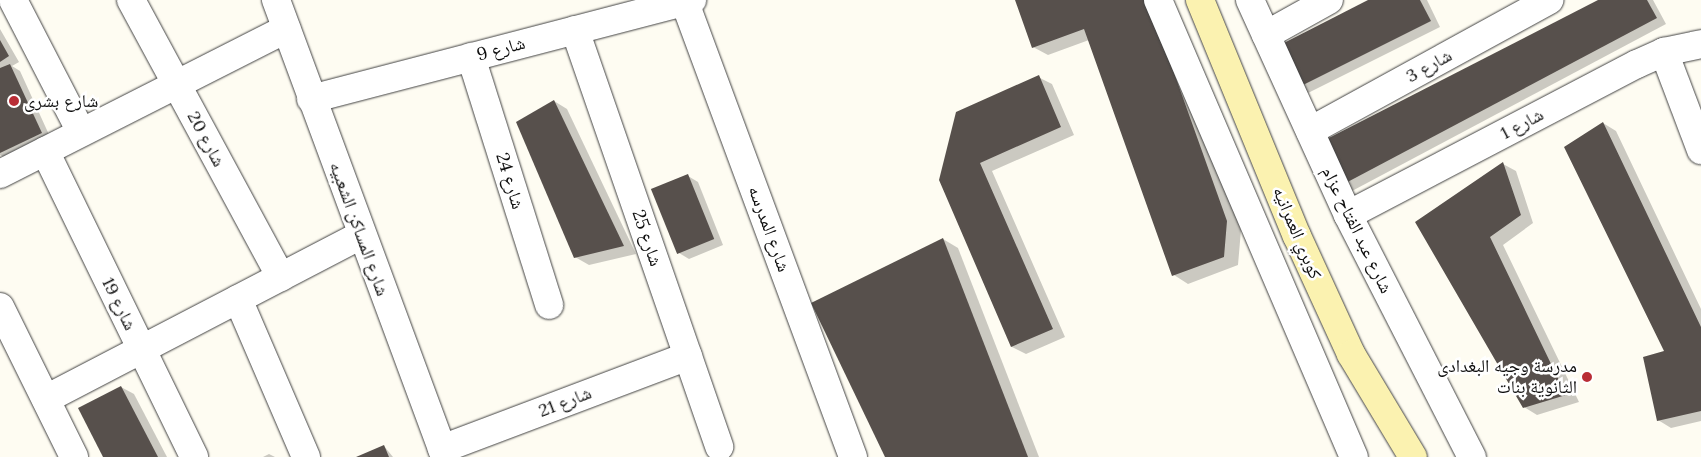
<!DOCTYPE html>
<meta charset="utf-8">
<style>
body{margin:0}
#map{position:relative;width:1701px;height:457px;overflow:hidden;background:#fefcf2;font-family:Lora,"Noto Naskh Arabic",serif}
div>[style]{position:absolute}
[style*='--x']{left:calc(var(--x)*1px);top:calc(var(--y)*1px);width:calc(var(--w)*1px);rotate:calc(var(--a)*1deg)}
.shadow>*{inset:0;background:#0003}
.building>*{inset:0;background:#57504c;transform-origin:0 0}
.roads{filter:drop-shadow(0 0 1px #424242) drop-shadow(0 0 1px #424242)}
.street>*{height:28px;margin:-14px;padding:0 14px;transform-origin:14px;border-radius:14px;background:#fff}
.secondary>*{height:28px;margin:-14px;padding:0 14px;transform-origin:14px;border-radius:14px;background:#fbf2b0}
.dots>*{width:14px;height:14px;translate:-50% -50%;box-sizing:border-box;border:2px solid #fff;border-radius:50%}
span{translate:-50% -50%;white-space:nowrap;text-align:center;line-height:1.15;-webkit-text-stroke:5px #fff;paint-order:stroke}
.street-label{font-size:18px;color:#0f0f0f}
.poi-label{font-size:18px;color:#0f0f0f}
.left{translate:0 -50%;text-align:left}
.right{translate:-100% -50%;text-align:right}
</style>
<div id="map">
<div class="shadow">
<i style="clip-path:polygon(1017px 0,1159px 0,1241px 230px,1238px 265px,1188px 284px,1174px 275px,1089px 40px,1048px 55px,1033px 47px)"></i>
<i style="clip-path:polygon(1371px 0,1427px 0,1440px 27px,1308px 93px,1298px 87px)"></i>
<i style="clip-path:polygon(1602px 0,1653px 0,1666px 24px,1352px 191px,1341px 185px)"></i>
<i style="clip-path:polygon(0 29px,19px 62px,12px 66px,20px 71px,51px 139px,8px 159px,0 155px)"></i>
<i style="clip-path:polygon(1038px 77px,1052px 84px,1074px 135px,992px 171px,1065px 337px,1026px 354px,1012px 347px,940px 180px)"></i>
<i style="clip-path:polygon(554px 101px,567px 109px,636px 254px,589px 265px,575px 257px)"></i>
<i style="clip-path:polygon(1603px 123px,1616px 131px,1701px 309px,1701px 421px,1671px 428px,1658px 420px,1666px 352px)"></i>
<i style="clip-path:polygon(1503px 164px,1516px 171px,1533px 223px,1503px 245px,1579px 402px,1537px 415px,1524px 407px,1417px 223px)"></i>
<i style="clip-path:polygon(688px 176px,698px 182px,723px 245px,689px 259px,679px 253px)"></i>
<i style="clip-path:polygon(943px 239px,958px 248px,1039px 457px,886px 457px)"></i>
<i style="clip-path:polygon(121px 387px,134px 394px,167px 457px,104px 457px)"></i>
<i style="clip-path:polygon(384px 446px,393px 457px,359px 457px)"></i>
<i style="clip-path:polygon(269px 454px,275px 457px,263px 457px)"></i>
</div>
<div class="building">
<i style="clip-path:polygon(1015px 0,1148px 0,1227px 221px,1224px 257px,1172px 276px,1084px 29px,1032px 48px)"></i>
<i style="clip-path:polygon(1368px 0,1420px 0,1431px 21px,1297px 88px,1276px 47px)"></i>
<i style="clip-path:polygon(1598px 0,1647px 0,1657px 18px,1340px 186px,1319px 143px)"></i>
<i style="clip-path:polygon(0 40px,9px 56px,0 62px)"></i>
<i style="clip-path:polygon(10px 64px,42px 133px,0 153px,0 68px)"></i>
<i style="clip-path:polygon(1039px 75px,1061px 127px,980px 163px,1053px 329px,1011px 347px,939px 180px,956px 112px)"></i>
<i style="clip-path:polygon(554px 100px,624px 246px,574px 258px,516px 122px)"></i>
<i style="clip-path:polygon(1603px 122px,1701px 327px,1701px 411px,1657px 421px,1643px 357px,1664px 351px,1564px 147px)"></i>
<i style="clip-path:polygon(1503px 162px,1521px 215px,1490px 237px,1566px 395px,1523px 408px,1415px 222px)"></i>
<i style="left:688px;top:174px;width:70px;height:40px;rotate:68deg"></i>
<i style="clip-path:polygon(943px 238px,1028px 457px,885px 457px,811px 303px)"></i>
<i style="clip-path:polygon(121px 386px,158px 457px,103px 457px,78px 408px)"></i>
<i style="clip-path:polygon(384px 445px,389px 457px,356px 457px)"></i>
</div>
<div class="roads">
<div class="street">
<i style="--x:13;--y:0;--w:148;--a:62.7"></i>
<i style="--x:131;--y:0;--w:315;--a:61.6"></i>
<i style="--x:276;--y:0;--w:487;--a:69.7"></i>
<i style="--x:684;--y:0;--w:487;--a:69.7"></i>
<i style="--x:1158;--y:0;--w:497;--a:66.8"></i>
<i style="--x:1250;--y:0;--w:236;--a:65.5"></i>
<i style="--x:1348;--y:215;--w:272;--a:62.9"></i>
<i style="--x:575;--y:30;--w:441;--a:70.9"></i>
<i style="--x:1266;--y:35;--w:72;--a:-29.1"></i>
<i style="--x:1664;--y:52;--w:105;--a:69.3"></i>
<i style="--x:471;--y:57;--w:260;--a:72.5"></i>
<i style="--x:311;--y:99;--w:394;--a:-14.6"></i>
<i style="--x:1310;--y:131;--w:273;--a:-28.7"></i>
<i style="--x:45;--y:151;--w:340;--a:64"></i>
<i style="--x:0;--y:174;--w:321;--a:-26.9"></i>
<i style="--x:1348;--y:215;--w:326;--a:-27.6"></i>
<i style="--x:1637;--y:64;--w:30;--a:-24"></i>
<i style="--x:1664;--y:52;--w:38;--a:-12"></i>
<i style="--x:238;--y:299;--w:172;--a:66.7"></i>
<i style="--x:0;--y:307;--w:167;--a:63.7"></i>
<i style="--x:46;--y:399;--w:355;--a:-27.5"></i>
<i style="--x:442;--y:449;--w:263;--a:-20.7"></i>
</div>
<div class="secondary">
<i style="--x:1200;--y:0;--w:255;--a:67.7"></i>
<i style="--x:1297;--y:236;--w:130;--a:65.4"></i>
<i style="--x:1351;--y:354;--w:120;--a:59"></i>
</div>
</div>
<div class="dots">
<i style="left:14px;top:101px;background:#b92d36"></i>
<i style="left:1587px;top:377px;background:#b92d36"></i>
</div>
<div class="street-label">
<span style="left:501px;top:49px;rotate:-15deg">شارع 9</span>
<span style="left:1429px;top:66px;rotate:-29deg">شارع 3</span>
<span style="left:1522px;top:124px;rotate:-28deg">شارع 1</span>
<span style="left:206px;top:139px;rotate:62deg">شارع 20</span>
<span style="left:510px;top:181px;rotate:73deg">شارع 24</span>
<span style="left:359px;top:229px;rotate:70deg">شارع المساكن الشعبيه</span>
<span style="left:769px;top:229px;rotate:70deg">شارع المدرسه</span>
<span style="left:1357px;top:230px;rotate:64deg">شارع عبد الفتاح عزام</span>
<span style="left:1297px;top:233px;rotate:67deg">كوبري العمرانيه</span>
<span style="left:647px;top:238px;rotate:71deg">شارع 25</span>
<span style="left:119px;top:304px;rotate:64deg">شارع 19</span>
<span style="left:565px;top:402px;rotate:-21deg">شارع 21</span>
</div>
<div class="poi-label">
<span class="left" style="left:24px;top:101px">شارع بشرى</span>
<span class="right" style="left:1577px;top:377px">مدرسة وجيه البغدادى<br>الثانوية بنات</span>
</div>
</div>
